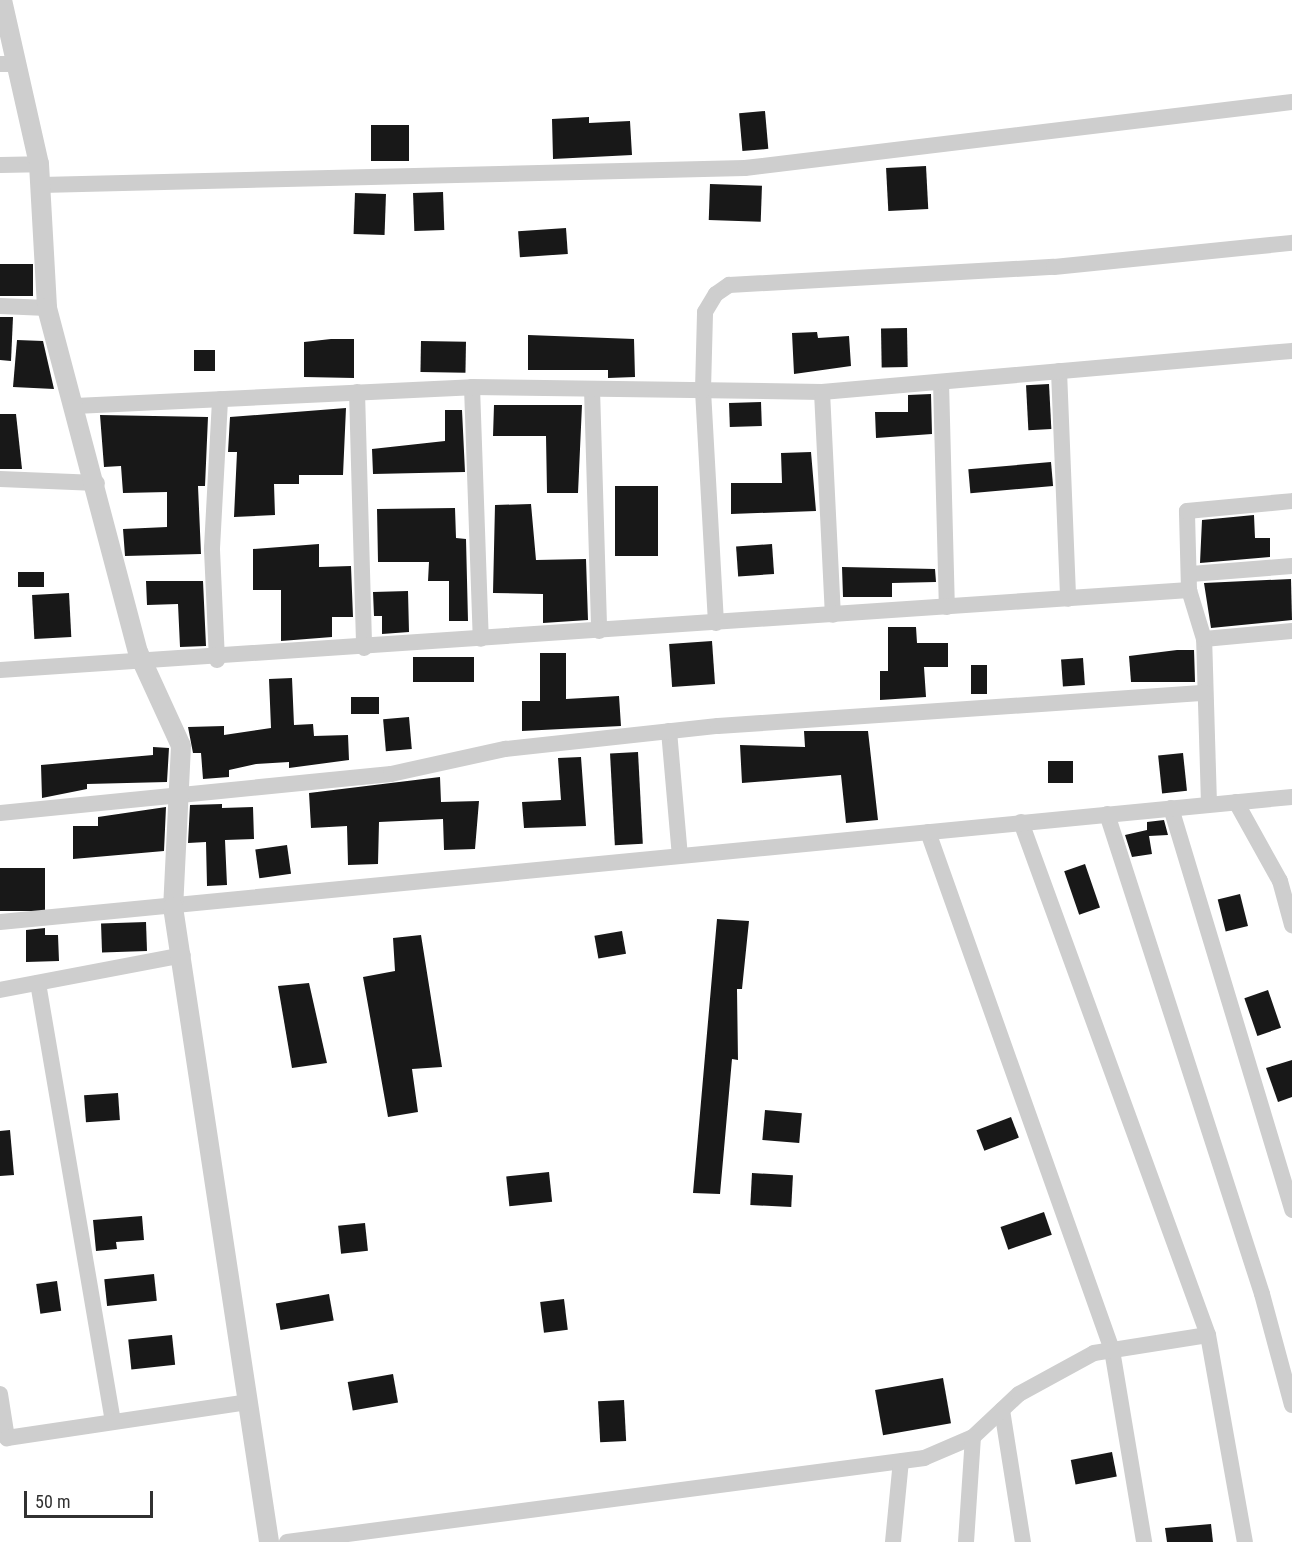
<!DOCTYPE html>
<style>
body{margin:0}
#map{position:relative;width:1292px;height:1542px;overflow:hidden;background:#fff;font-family:"Roboto Condensed",sans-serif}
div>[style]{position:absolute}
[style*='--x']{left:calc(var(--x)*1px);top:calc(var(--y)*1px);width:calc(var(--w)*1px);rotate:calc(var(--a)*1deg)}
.building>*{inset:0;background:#181818;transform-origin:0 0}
.minor>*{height:16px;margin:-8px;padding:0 8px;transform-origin:8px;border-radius:8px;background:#cecece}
.tertiary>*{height:20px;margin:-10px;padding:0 10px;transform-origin:10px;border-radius:10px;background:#cecece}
span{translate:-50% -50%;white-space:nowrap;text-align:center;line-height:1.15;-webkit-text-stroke:6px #fff;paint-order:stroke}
.scale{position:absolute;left:24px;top:1491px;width:129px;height:27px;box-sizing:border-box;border:3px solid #313131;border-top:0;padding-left:8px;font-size:18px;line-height:21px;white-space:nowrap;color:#313131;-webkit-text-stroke:4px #fff;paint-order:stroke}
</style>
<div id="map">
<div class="building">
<i style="left:765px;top:111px;width:38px;height:26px;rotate:85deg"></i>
<i style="clip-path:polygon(589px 117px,589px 123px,630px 121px,632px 155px,553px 159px,552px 119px)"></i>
<i style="left:371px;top:125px;width:38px;height:36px"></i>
<i style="left:926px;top:166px;width:43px;height:40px;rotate:87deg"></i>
<i style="left:710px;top:184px;width:52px;height:36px;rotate:2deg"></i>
<i style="left:443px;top:192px;width:38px;height:30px;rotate:88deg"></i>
<i style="left:355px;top:193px;width:31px;height:41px;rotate:2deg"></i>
<i style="left:566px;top:228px;width:26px;height:48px;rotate:86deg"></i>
<i style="left:0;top:264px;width:33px;height:32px"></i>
<i style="clip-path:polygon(0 317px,13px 317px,11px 361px,0 360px)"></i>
<i style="left:907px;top:328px;width:39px;height:26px;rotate:89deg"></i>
<i style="clip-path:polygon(817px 332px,818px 338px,849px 336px,851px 366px,794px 374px,792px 333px)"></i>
<i style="clip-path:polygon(528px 335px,634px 339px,635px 377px,608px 378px,608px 370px,528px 370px)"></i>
<i style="clip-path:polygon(331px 339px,354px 339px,354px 378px,304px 377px,304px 342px)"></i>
<i style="clip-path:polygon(17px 340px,43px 341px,54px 389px,13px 387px)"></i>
<i style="left:421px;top:341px;width:45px;height:31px;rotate:1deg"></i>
<i style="left:194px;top:350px;width:21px;height:21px"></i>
<i style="left:1049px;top:384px;width:45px;height:23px;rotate:87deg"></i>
<i style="clip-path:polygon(931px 394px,932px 434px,876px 438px,875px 412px,908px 412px,908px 395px)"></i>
<i style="left:761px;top:402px;width:24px;height:32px;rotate:88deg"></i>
<i style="clip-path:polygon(494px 405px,582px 405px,578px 493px,547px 493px,546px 436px,493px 436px)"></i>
<i style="clip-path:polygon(346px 408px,343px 475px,299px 475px,299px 484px,274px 484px,275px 515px,234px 517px,237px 452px,228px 452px,230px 417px)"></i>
<i style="clip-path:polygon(445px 410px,462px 410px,465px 472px,373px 474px,372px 449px,445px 441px)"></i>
<i style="clip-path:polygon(0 414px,16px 414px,22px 469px,0 469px)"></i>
<i style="clip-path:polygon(100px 415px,208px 417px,205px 486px,198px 486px,201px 554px,125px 556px,123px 529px,167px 527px,167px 492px,123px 493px,121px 466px,104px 467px)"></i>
<i style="clip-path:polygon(811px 452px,816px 511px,731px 514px,731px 483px,782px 483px,781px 453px)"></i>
<i style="left:1051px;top:462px;width:24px;height:83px;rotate:85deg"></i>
<i style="left:615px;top:486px;width:43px;height:70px"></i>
<i style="clip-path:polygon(531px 504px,536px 560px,586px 559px,588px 620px,543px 623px,543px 594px,493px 593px,495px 505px)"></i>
<i style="clip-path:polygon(455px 508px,456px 538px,466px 539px,468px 621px,449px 621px,449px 581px,428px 581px,429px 562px,378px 562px,377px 509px)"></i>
<i style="clip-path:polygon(1254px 515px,1255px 538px,1270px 538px,1270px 557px,1200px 563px,1202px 520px)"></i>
<i style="clip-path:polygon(319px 544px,319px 567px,351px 566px,353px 617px,332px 617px,332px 637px,281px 641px,281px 590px,253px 590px,253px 549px)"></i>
<i style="left:772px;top:544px;width:30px;height:36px;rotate:86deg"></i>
<i style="clip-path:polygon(842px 567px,935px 569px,936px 582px,892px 583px,892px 597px,843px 597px)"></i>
<i style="left:44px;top:572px;width:15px;height:26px;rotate:90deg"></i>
<i style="clip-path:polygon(1291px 579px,1292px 620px,1211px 628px,1204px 583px)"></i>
<i style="clip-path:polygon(146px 581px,203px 581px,206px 646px,180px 647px,178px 604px,147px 605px)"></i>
<i style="clip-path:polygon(408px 591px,409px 632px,382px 634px,382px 616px,374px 616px,373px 592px)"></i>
<i style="left:69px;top:593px;width:44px;height:37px;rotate:87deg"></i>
<i style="clip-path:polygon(888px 627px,916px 627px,917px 643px,948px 643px,948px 667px,924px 667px,926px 697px,880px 700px,880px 671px,888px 671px)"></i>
<i style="left:712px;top:641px;width:43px;height:43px;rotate:86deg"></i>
<i style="clip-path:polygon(1177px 650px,1194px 650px,1195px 682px,1131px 682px,1129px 656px)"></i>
<i style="clip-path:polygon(540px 653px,566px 653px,566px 699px,619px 696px,621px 726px,522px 731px,522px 701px,540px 701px)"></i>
<i style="left:413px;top:657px;width:61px;height:25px"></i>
<i style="left:1083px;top:658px;width:27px;height:22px;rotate:86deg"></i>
<i style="left:971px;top:665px;width:16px;height:29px"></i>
<i style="clip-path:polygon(292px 678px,294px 725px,313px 724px,314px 736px,348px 735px,349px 760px,289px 768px,289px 762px,256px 764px,229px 770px,229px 777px,203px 779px,201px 753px,193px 753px,188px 727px,224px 726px,224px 735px,271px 728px,269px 679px)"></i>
<i style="left:351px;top:697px;width:28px;height:17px"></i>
<i style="left:409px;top:717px;width:32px;height:26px;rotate:85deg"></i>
<i style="clip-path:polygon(804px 731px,868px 731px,878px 820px,846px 823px,841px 775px,742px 783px,740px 745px,805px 747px)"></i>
<i style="clip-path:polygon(153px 747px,169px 748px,167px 782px,87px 784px,87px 789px,42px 798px,41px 765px,153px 755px)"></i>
<i style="left:638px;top:752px;width:92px;height:28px;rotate:87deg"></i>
<i style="left:1183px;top:753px;width:38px;height:25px;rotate:84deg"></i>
<i style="clip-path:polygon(581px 757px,586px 826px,524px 828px,522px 802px,561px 800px,558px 758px)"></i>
<i style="left:1048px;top:761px;width:25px;height:22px"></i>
<i style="clip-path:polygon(440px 777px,441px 802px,479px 801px,475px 849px,444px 850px,443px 819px,379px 822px,378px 864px,348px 865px,347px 826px,311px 828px,309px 793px)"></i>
<i style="clip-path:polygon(222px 804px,222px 808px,253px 807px,254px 839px,225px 840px,227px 885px,207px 886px,206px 842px,188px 843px,190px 805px)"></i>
<i style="clip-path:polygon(166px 807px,164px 851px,73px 859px,73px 826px,98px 826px,98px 817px)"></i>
<i style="clip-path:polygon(1164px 820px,1168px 835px,1149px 836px,1152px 854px,1132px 857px,1125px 835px,1147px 830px,1147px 822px)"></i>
<i style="left:287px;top:845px;width:29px;height:32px;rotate:82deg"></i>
<i style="left:1085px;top:864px;width:46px;height:22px;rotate:71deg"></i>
<i style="left:0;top:868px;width:45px;height:43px"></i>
<i style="left:1240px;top:894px;width:33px;height:23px;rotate:76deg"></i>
<i style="clip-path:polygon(717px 919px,749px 921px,742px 989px,737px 989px,738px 1060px,732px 1059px,720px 1194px,693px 1193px)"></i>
<i style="left:146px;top:922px;width:29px;height:45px;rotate:88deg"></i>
<i style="clip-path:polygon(45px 928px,45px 935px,58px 935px,59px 961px,26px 962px,26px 930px)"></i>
<i style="left:622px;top:931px;width:23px;height:28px;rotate:80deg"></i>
<i style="clip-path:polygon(421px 935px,442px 1067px,412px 1069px,418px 1112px,388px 1117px,363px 977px,395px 971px,393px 938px)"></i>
<i style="clip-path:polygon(309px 983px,327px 1063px,292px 1068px,278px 986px)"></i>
<i style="left:1268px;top:990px;width:40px;height:25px;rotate:71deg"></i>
<i style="clip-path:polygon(1292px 1060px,1292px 1097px,1278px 1102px,1266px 1068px)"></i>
<i style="left:118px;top:1093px;width:27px;height:34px;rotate:86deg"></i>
<i style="left:765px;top:1110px;width:37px;height:30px;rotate:5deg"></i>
<i style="left:1011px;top:1117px;width:22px;height:37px;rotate:69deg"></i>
<i style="clip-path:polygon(10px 1130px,14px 1175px,0 1176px,0 1131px)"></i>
<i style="left:549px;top:1172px;width:30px;height:43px;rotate:84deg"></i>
<i style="left:752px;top:1173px;width:41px;height:32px;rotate:3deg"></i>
<i style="left:1044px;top:1212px;width:24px;height:46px;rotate:71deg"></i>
<i style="clip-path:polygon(142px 1216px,144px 1240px,116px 1242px,117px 1249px,96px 1251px,93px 1220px)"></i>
<i style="left:365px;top:1223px;width:28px;height:27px;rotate:84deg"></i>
<i style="left:154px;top:1274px;width:27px;height:50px;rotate:84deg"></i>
<i style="left:57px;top:1281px;width:30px;height:21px;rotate:82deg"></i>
<i style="left:329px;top:1294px;width:27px;height:54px;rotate:80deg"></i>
<i style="left:564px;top:1299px;width:31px;height:24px;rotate:83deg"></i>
<i style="left:172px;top:1335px;width:30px;height:44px;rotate:84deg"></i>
<i style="left:393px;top:1374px;width:29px;height:46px;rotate:80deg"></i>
<i style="left:943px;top:1378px;width:46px;height:69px;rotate:80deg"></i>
<i style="left:624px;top:1400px;width:41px;height:26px;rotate:87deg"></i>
<i style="left:1112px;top:1452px;width:25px;height:42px;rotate:79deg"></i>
<i style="clip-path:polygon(1211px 1524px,1213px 1542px,1167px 1542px,1165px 1528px)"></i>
</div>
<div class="minor">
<i style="--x:0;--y:64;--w:18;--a:0"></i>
<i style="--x:0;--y:165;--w:39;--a:-1"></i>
<i style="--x:41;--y:185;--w:704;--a:-1.38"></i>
<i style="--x:745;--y:168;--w:551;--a:-6.88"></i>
<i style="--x:0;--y:306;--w:47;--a:2.4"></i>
<i style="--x:1059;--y:371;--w:228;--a:87.7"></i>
<i style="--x:941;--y:382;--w:225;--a:88.5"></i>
<i style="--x:472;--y:387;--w:252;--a:88"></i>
<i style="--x:592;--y:389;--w:242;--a:88.3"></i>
<i style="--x:357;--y:392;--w:256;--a:88.4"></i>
<i style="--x:822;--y:392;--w:223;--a:87.2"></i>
<i style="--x:75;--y:406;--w:397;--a:-2.7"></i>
<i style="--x:472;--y:387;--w:350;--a:0.8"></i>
<i style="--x:822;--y:392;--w:472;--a:-5"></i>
<i style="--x:0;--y:479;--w:97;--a:2.4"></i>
<i style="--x:1191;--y:574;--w:101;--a:-4.5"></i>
<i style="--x:716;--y:623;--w:233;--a:-93.2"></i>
<i style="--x:703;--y:390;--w:78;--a:-88.5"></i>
<i style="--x:705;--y:312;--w:21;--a:-59"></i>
<i style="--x:716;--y:294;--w:16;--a:-35"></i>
<i style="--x:729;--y:285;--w:325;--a:-3.2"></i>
<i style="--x:1054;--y:267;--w:239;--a:-5.8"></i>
<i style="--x:1204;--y:639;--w:88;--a:-5.2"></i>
<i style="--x:217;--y:660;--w:112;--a:-92.6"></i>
<i style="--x:212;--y:548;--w:149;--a:-86.9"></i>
<i style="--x:0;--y:670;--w:1192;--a:-3.85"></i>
<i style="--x:669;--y:731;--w:125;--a:85"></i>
<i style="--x:1236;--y:802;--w:90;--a:60.9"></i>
<i style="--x:1280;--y:881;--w:46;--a:74.7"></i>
<i style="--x:1209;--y:804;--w:165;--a:-91.7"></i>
<i style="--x:1204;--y:639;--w:51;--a:-107"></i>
<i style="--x:1189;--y:590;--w:79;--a:-91.5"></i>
<i style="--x:1187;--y:511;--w:105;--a:-5.4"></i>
<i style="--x:1171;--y:808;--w:420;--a:73.2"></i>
<i style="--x:0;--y:813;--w:393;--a:-5.7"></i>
<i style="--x:391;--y:774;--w:117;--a:-12.4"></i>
<i style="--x:505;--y:749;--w:214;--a:-6.2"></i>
<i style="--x:718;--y:726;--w:488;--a:-3.9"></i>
<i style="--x:1107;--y:814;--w:504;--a:72.1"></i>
<i style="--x:1262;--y:1294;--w:115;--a:74.9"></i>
<i style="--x:1021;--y:822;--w:546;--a:69.97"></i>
<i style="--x:1208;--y:1335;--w:210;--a:79.9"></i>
<i style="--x:928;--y:832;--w:550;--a:70.44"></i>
<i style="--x:1112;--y:1350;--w:195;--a:80.5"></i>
<i style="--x:0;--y:922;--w:1298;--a:-5.53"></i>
<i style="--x:38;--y:983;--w:445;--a:80.3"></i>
<i style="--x:0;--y:990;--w:186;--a:-10.8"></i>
<i style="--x:0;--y:1394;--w:45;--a:81"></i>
<i style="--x:7;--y:1438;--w:243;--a:-8.5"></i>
<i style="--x:1002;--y:1410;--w:134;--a:81"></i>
<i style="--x:287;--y:1542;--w:643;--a:-7.51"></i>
<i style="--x:924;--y:1458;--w:53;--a:-23.2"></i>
<i style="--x:973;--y:1437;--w:63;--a:-43.1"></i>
<i style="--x:1019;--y:1394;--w:85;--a:-28.7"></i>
<i style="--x:1094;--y:1353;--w:115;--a:-9"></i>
<i style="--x:893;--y:1542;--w:81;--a:-84.4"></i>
<i style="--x:966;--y:1542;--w:105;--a:-86.2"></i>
</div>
<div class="tertiary">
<i style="--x:2;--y:0;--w:168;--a:77.3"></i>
<i style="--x:39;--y:164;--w:144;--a:86.8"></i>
<i style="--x:47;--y:308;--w:356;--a:75.2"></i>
<i style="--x:138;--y:652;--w:103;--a:65.4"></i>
<i style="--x:181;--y:746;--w:161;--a:92.8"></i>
<i style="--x:173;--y:907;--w:642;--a:81.4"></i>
</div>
<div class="scale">50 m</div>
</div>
